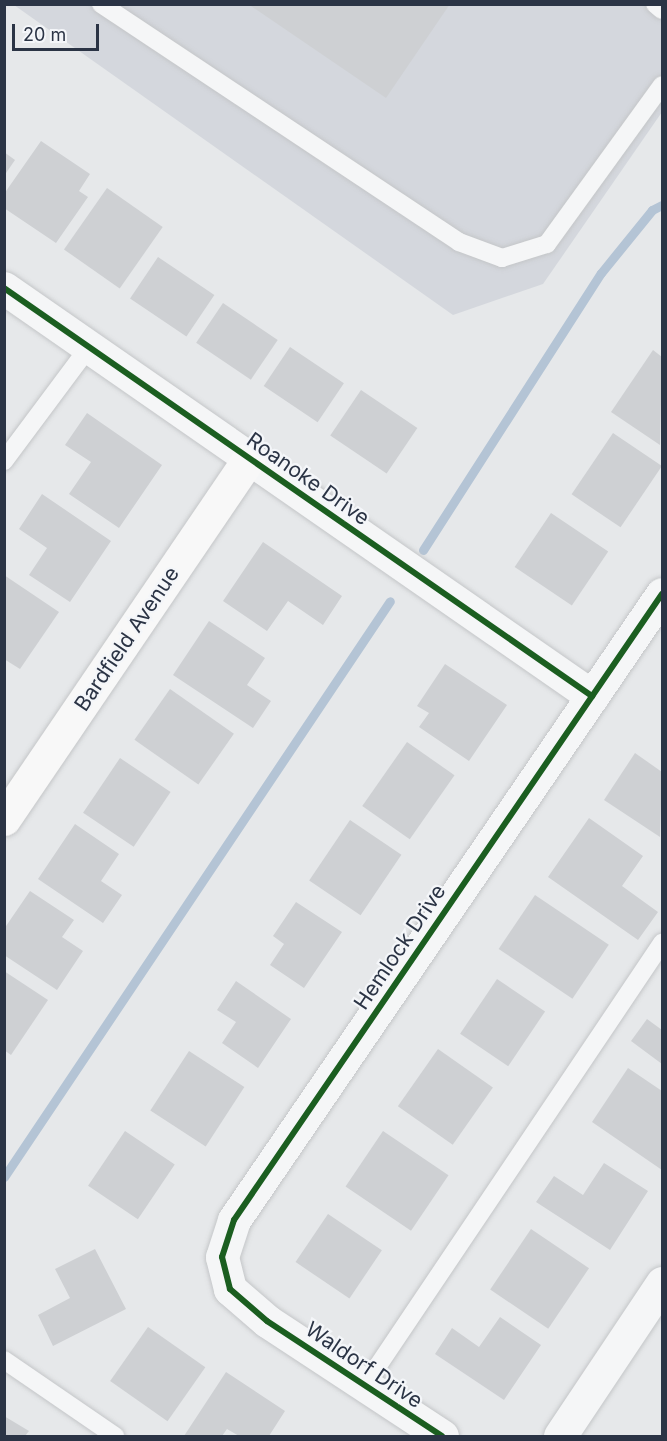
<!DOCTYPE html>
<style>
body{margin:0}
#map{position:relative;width:667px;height:1441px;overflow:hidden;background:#e6e8ea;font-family:Inter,sans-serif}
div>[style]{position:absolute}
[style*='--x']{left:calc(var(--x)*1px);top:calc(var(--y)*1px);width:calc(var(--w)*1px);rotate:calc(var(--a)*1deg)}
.built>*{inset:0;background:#d4d7dd}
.stream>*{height:9px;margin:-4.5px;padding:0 4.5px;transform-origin:4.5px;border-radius:4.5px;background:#b4c4d5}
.building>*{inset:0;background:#ced0d3;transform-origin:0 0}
.roads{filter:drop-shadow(0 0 2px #c4c6c8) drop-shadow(0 0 2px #c4c6c8)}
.lane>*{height:18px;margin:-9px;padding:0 9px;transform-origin:9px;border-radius:9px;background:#f5f6f7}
.street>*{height:33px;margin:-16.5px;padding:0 16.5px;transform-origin:16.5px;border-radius:16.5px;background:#f5f6f7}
.secondary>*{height:33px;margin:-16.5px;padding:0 16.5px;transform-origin:16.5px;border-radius:16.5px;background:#f8f8f8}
.cycleway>*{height:6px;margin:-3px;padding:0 3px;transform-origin:3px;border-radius:3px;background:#1b5e20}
span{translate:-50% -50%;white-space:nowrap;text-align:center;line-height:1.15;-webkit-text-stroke:4.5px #f4f6f9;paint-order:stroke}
.street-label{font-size:21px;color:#2b3445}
.frame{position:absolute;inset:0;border:6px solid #2b3445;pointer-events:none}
.scale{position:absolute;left:12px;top:24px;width:87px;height:27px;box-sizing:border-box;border:3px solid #2b3445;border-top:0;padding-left:8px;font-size:18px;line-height:21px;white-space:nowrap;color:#2b3445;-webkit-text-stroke:4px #f4f6f9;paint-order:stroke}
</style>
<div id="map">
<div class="built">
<i style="clip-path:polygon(14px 5px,662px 5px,662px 112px,543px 284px,453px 315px)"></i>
</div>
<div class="stream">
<i style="--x:423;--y:550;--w:329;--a:-57.3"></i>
<i style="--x:601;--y:273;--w:81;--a:-51"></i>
<i style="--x:652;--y:210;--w:11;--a:-27"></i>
<i style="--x:4;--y:1177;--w:693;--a:-56.17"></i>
</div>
<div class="building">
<i style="clip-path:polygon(248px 4px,450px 4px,386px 98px)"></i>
<i style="clip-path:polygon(41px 141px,90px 174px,79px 191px,88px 197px,56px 243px,4px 208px,4px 194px)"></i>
<i style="clip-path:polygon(4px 152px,15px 160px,4px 176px)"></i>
<i style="left:107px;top:188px;width:68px;height:75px;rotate:35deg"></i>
<i style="left:158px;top:257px;width:68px;height:50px;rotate:34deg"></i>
<i style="left:223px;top:303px;width:66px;height:48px;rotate:34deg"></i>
<i style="left:290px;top:347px;width:65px;height:47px;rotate:34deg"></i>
<i style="clip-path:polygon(653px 350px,662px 357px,660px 445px,611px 412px)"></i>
<i style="left:361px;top:390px;width:68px;height:55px;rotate:34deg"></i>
<i style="clip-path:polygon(87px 413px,162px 465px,119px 528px,69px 494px,91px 462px,65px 445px)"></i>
<i style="left:613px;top:433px;width:59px;height:74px;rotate:34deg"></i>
<i style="clip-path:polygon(42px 494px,111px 541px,70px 602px,29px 575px,47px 548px,19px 529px)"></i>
<i style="left:551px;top:513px;width:69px;height:65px;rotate:34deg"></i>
<i style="clip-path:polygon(263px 542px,342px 596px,323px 625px,288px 601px,267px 631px,223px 601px)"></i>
<i style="clip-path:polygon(4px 575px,59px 612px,20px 669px,4px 659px)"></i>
<i style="clip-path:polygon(209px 621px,265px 658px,247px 685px,271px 701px,253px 728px,173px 675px)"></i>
<i style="clip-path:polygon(445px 664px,507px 705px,469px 761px,419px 727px,429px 713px,417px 706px)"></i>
<i style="left:170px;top:689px;width:78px;height:62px;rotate:35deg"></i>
<i style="left:407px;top:742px;width:58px;height:78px;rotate:35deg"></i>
<i style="clip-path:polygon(635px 753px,662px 772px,660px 837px,604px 800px)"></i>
<i style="left:120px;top:758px;width:61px;height:66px;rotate:34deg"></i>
<i style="clip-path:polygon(589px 818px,643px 856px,622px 886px,658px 912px,638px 940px,548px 877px)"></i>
<i style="left:350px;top:820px;width:62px;height:73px;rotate:34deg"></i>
<i style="clip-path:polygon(75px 824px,119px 854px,101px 881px,122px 895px,103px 923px,38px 879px)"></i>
<i style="clip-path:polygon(30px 891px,74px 920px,62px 937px,83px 951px,57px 990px,4px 955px,4px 929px)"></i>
<i style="left:535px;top:895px;width:89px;height:65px;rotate:34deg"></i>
<i style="clip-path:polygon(296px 902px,342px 932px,304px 988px,270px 965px,284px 944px,273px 936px)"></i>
<i style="clip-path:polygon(4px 971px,48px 1000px,11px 1055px,4px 1050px)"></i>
<i style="left:497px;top:979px;width:58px;height:66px;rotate:34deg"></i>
<i style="clip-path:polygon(236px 981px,291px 1019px,258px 1068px,222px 1043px,236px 1022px,217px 1010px)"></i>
<i style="clip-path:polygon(647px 1019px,662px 1030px,662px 1064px,631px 1041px)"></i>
<i style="left:438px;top:1049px;width:67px;height:70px;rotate:35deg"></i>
<i style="left:189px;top:1051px;width:66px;height:71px;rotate:33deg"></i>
<i style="clip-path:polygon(628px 1068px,662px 1091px,662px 1170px,592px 1122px)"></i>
<i style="left:125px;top:1131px;width:60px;height:66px;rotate:34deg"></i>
<i style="left:383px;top:1131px;width:79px;height:67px;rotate:34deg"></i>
<i style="clip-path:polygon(604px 1163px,648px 1191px,610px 1250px,536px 1202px,554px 1176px,583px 1195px)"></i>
<i style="left:328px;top:1214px;width:65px;height:58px;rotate:34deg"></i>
<i style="left:531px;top:1229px;width:70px;height:73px;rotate:34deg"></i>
<i style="clip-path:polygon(95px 1249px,126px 1309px,53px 1346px,38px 1315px,70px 1298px,55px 1269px)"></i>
<i style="clip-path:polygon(500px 1317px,541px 1345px,504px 1400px,435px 1354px,452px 1328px,479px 1347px)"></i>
<i style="left:148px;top:1327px;width:70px;height:66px;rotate:35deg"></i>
<i style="clip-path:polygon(226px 1372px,285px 1411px,269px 1436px,239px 1436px,227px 1429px,222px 1436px,184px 1436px)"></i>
<i style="clip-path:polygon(4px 1416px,29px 1431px,25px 1436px,4px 1436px)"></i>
</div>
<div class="roads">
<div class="lane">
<i style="--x:101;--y:4;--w:430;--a:33.6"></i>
<i style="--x:459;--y:242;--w:46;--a:20.4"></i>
<i style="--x:502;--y:258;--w:47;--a:-17.3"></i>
<i style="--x:547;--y:244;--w:196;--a:-54.1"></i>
<i style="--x:655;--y:4;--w:9;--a:41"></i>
<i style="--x:4;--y:461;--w:142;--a:-53.3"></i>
<i style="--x:4;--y:1360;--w:135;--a:34.4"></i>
<i style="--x:365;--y:1385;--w:533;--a:-56.1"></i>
</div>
<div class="street">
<i style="--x:4;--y:288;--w:716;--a:34.76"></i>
<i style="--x:442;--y:1436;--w:209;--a:-146.7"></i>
<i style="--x:267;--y:1321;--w:49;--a:-139.1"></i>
<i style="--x:230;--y:1289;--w:33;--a:-104"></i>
<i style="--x:222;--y:1257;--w:39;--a:-72"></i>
<i style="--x:234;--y:1220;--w:758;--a:-55.64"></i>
<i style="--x:560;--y:1436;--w:184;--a:-56.3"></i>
</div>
<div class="secondary">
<i style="--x:4;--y:819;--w:435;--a:-55.8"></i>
</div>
</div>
<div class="cycleway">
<i style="--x:4;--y:288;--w:716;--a:34.76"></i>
<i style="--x:442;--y:1436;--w:209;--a:-146.7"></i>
<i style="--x:267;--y:1321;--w:49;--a:-139.1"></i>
<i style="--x:230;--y:1289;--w:33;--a:-104"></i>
<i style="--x:222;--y:1257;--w:39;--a:-72"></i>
<i style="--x:234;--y:1220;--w:758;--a:-55.64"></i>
</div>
<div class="street-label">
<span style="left:308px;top:479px;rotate:35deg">Roanoke Drive</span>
<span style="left:127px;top:639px;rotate:-56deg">Bardfield Avenue</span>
<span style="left:400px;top:947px;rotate:-56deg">Hemlock Drive</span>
<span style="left:364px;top:1365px;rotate:34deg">Waldorf Drive</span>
</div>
<div class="frame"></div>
<div class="scale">20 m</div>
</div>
